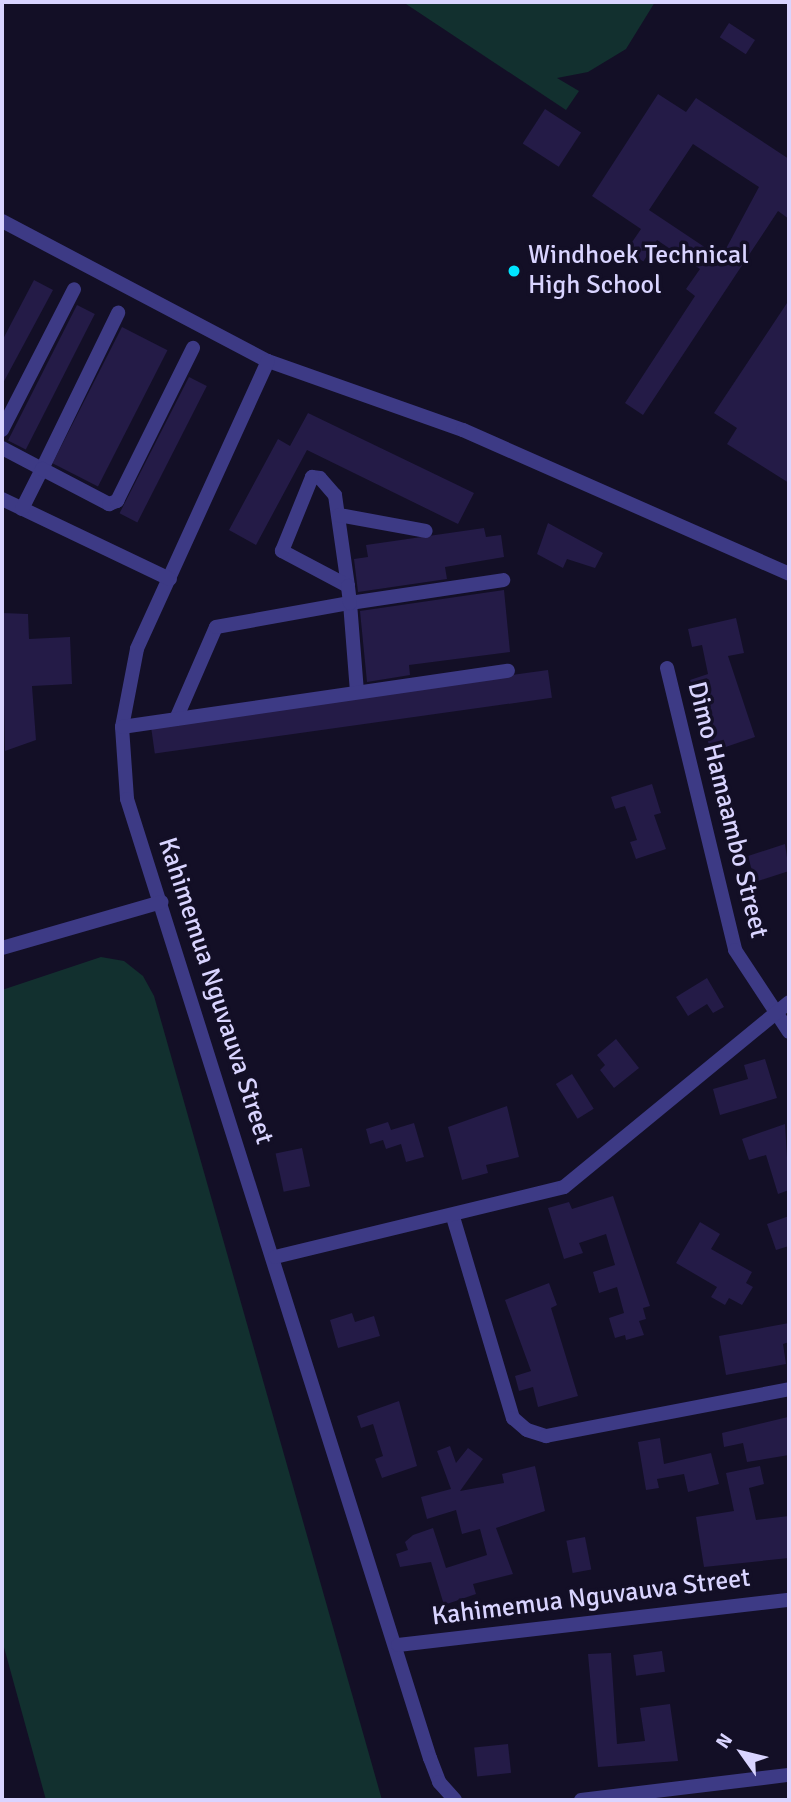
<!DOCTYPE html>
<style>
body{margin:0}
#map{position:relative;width:791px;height:1802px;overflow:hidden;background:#130f26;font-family:Signika,sans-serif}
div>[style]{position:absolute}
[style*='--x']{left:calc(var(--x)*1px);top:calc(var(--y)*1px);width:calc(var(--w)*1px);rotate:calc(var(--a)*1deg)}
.green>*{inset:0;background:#12302f}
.building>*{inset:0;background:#241b47;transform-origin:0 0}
.minor>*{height:14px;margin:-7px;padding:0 7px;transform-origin:7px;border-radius:7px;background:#3d3a85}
.dots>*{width:19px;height:19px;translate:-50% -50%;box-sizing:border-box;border:4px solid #130f26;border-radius:50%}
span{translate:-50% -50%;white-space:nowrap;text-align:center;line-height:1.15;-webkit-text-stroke:7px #130f26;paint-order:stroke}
.poi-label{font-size:26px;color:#d9d4ff}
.left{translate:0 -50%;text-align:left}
.street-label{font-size:26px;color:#d9d4ff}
.frame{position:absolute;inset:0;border:4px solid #d9d4ff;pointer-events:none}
.north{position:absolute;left:707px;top:1718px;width:70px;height:70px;-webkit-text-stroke:5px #130f26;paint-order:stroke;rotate:304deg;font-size:19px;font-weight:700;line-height:28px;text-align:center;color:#d9d4ff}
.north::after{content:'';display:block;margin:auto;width:24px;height:32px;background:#d9d4ff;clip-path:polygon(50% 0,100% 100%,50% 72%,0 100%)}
</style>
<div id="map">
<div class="green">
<i style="clip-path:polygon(403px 2px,655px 2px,626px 49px,588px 72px,557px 78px,579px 91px,566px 110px)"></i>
<i style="clip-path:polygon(101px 957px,124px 961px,143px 976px,154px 996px,382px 1800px,46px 1800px,2px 1640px,2px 990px)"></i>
</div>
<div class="building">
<i style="left:729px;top:23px;width:31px;height:17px;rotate:33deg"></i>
<i style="clip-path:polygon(evenodd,658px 94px,686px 112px,696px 98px,789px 159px,789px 219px,778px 211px,643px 415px,625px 403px,695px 296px,686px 289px,700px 269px,657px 240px,643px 262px,626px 251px,641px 229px,592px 196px,658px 94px,693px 144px,759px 187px,721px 258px,649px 210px,693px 144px)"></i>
<i style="left:545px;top:109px;width:43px;height:41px;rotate:33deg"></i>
<i style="clip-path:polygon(34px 280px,53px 290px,2px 385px,2px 341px)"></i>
<i style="clip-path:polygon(789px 300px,789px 483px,727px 444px,737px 428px,714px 413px)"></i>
<i style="left:77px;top:305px;width:20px;height:152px;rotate:27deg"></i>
<i style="left:122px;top:327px;width:51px;height:153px;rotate:27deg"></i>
<i style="left:189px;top:377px;width:20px;height:153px;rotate:27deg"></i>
<i style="clip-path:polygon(308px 413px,474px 493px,458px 524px,307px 450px,256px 545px,229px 530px,278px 439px,290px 446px)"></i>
<i style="clip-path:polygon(548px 523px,603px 553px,595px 568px,567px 559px,563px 568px,537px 554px)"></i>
<i style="clip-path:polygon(484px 528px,486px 537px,501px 535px,504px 557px,445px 567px,447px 579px,358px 592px,354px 559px,368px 557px,366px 545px)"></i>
<i style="clip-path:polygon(504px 590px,510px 652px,409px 665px,410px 675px,367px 682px,360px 611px)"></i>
<i style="clip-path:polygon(2px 613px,28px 614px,29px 639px,70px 637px,72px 684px,32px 686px,36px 740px,5px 751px)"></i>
<i style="clip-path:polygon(736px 618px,744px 653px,728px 656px,755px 737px,711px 752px,690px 680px,708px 674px,702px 645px,692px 647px,688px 629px)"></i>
<i style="left:548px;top:670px;width:28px;height:401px;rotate:82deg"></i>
<i style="clip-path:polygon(652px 784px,661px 813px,654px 815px,666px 849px,636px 859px,630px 842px,637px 840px,625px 806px,615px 809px,611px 797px)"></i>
<i style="clip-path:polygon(785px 844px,789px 871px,755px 882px,748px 856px)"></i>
<i style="clip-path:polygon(707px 978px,724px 1007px,713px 1013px,707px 1004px,688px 1016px,676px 997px)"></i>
<i style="clip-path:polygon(616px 1039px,639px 1068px,614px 1088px,600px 1070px,605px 1065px,597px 1055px)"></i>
<i style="clip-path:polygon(765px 1059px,777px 1098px,720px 1115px,713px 1089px,748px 1079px,744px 1065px)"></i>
<i style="left:572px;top:1074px;width:41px;height:19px;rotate:58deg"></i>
<i style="clip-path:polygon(507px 1106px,519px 1157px,486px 1165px,488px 1173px,462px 1180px,448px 1127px)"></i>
<i style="clip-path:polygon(388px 1122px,391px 1130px,414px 1123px,424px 1157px,406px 1162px,401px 1144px,386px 1149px,383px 1140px,370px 1144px,366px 1129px)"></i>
<i style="clip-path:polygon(785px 1124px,789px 1190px,778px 1194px,766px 1155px,749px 1160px,742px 1139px)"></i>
<i style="left:302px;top:1148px;width:39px;height:27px;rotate:78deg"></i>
<i style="clip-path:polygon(613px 1196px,650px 1306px,643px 1308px,646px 1319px,639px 1321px,644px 1335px,626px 1340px,625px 1335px,615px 1338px,609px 1318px,624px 1313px,617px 1287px,599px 1293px,593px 1272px,615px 1265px,606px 1234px,579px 1243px,583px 1253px,564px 1259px,548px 1208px,569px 1202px,572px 1209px)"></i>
<i style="clip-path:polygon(789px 1216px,789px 1246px,776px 1250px,767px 1224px)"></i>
<i style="clip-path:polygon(700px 1222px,720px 1234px,711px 1249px,752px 1272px,746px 1283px,753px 1287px,742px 1305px,729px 1298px,725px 1305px,711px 1297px,717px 1287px,676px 1263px)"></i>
<i style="clip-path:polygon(549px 1283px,557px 1305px,551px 1308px,578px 1396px,538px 1407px,533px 1387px,519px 1391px,515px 1376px,531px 1371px,505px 1300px)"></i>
<i style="clip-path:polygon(352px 1313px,355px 1322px,374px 1316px,380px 1336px,338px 1348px,330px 1320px)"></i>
<i style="clip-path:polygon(789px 1323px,789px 1342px,783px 1344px,786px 1364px,726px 1375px,719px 1336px)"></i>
<i style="clip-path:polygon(399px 1401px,417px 1466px,382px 1478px,375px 1459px,383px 1456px,373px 1424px,361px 1428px,357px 1416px)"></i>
<i style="clip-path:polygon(788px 1417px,789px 1455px,747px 1462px,743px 1443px,724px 1447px,722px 1433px)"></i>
<i style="clip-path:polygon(660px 1438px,664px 1464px,711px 1453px,719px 1484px,688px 1492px,684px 1474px,657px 1479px,659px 1488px,646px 1490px,638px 1442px)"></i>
<i style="clip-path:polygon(450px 1446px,456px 1463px,468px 1448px,483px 1459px,460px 1491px,504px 1483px,502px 1474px,535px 1466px,545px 1511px,496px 1528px,513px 1574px,473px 1584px,476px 1594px,444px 1605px,431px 1562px,400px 1567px,396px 1554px,408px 1550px,405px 1542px,413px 1535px,433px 1528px,446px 1568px,487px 1555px,480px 1529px,462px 1534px,456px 1510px,427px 1519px,421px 1497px,451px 1489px,437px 1451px)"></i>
<i style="clip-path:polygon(760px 1466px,764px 1484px,749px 1488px,756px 1520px,789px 1516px,789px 1558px,704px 1567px,696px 1517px,734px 1511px,726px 1473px)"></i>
<i style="left:585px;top:1537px;width:33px;height:19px;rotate:79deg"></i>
<i style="left:662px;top:1651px;width:21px;height:29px;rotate:82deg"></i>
<i style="clip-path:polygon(611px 1653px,617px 1744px,645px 1741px,640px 1708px,670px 1704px,678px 1761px,598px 1767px,588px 1654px)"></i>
<i style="left:508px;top:1744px;width:29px;height:34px;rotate:84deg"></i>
</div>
<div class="minor">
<i style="--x:2;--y:221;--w:301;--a:27.8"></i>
<i style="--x:268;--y:361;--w:207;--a:19.5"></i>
<i style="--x:463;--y:430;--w:356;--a:23.8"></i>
<i style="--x:268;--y:361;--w:316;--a:114.5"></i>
<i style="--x:137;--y:649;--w:79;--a:100.9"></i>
<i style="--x:122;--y:727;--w:72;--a:86"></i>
<i style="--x:127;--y:799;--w:1006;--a:72.47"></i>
<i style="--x:430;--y:1758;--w:26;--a:69"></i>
<i style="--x:439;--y:1782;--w:24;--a:48"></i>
<i style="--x:2;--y:430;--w:158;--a:-62.9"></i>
<i style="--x:2;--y:448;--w:45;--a:27.7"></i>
<i style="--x:42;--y:469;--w:174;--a:-64"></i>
<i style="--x:312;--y:477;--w:8;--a:7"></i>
<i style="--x:320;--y:478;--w:23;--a:49"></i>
<i style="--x:335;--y:495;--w:92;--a:81.9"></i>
<i style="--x:348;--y:586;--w:75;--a:-152.1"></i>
<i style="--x:282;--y:551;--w:80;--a:-67.9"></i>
<i style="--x:2;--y:499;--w:186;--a:25.5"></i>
<i style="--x:22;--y:509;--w:45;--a:-63.4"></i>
<i style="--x:42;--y:469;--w:76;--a:27.6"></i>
<i style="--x:109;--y:504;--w:9;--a:-21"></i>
<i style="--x:117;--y:501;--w:171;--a:-63.6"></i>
<i style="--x:339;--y:515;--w:88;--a:10.4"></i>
<i style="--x:667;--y:668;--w:290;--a:76.4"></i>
<i style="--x:735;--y:950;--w:98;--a:56.6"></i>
<i style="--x:357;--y:692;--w:89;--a:-94.5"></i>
<i style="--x:350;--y:603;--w:155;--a:-8.5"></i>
<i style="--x:176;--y:719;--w:100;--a:-66.5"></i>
<i style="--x:216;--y:627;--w:136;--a:-10.2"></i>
<i style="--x:350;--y:603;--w:17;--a:-97"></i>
<i style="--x:122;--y:727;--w:390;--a:-8.3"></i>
<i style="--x:2;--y:948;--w:166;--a:-16.1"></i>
<i style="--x:453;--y:1217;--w:210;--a:73.4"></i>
<i style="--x:513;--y:1418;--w:18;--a:41"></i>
<i style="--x:527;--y:1430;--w:20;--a:18"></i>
<i style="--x:546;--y:1436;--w:248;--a:-10.9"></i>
<i style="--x:275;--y:1257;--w:297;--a:-13.6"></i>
<i style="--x:564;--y:1187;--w:291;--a:-39.4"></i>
<i style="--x:398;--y:1645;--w:394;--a:-6.6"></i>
<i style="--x:581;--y:1800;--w:209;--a:-6.9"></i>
</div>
<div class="dots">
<i style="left:514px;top:271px;background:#00e5ff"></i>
</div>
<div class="poi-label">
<span class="left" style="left:528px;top:271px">Windhoek Technical<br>High School</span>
</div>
<div class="street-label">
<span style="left:727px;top:810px;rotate:76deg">Dimo Hamaambo Street</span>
<span style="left:215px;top:991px;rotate:72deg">Kahimemua Nguvauva Street</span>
<span style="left:591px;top:1598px;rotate:-7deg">Kahimemua Nguvauva Street</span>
</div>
<div class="frame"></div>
<div class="north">N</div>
</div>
